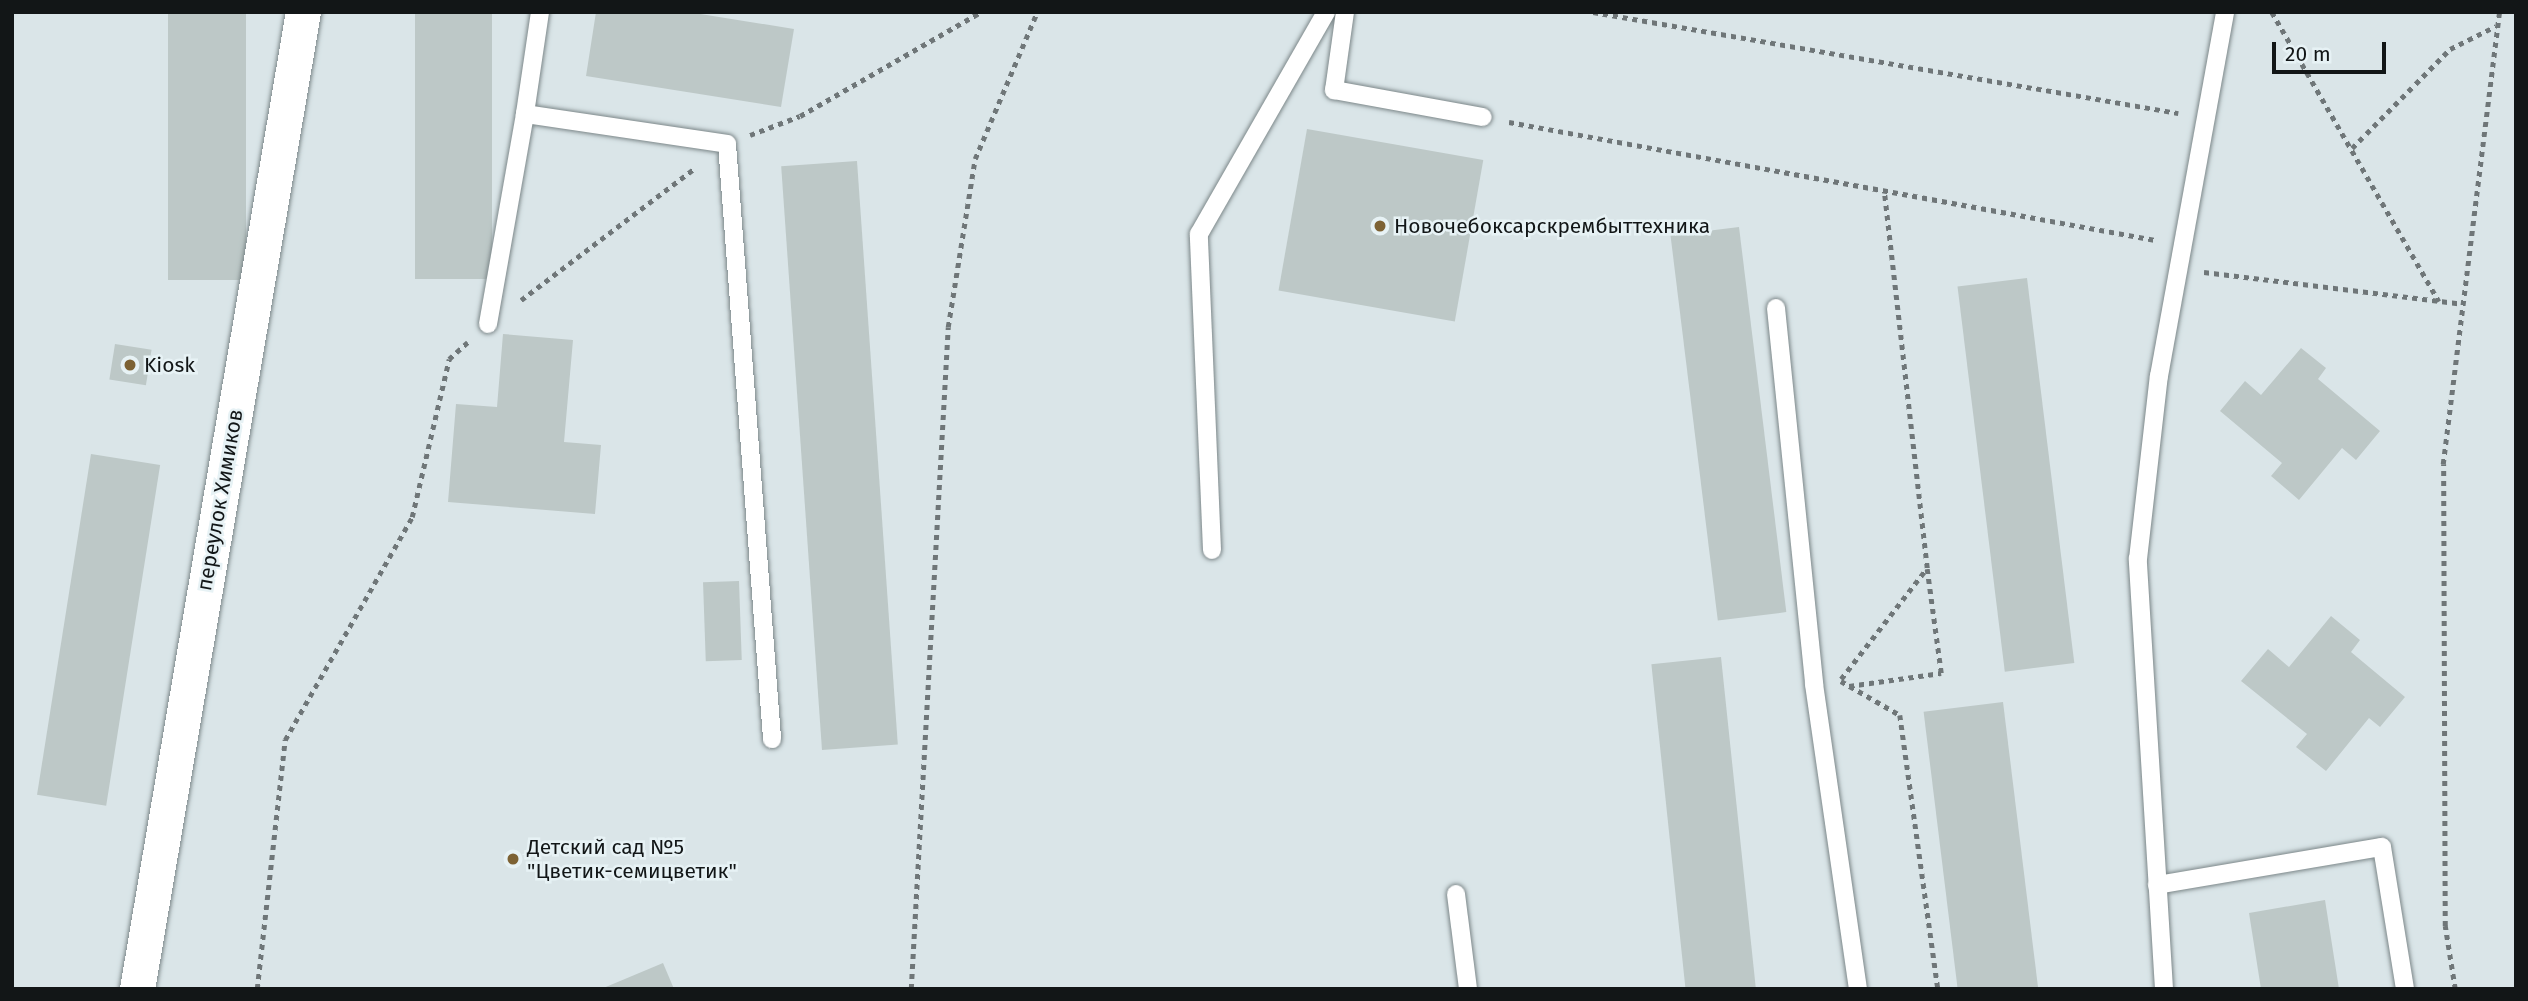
<!DOCTYPE html>
<meta charset="utf-8">
<style>
body{margin:0}
#map{position:relative;width:2528px;height:1001px;overflow:hidden;background:#dae5e8;font-family:"Fira Sans",sans-serif}
div>[style]{position:absolute}
[style*='--x']{left:calc(var(--x)*1px);top:calc(var(--y)*1px);width:calc(var(--w)*1px);rotate:calc(var(--a)*1deg)}
.building>*{inset:0;background:#bdc8c7;transform-origin:0 0}
.path>*{height:4.5px;margin-top:-2.25px;transform-origin:0;background:repeating-linear-gradient(90deg,#6f7678 0 5px,transparent 0 10px)}
.roads{filter:drop-shadow(0 0 2px #7c8789) drop-shadow(0 0 2px #7c8789)}
.lane>*{height:18px;margin:-9px;padding:0 9px;transform-origin:9px;border-radius:9px;background:#fff}
.street>*{height:35px;margin:-17.5px;padding:0 17.5px;transform-origin:17.5px;border-radius:17.5px;background:#fff}
.dots>*{width:19px;height:19px;translate:-50% -50%;box-sizing:border-box;border:4px solid #e7f2f5;border-radius:50%}
span{translate:-50% -50%;white-space:nowrap;text-align:center;line-height:1.15;-webkit-text-stroke:5px #e7f2f5;paint-order:stroke}
.poi-label{font-size:21px;color:#121617}
.left{translate:0 -50%;text-align:left}
.street-label{font-size:21px;color:#121617}
.frame{position:absolute;inset:0;border:14px solid #121617;pointer-events:none}
.scale{position:absolute;left:2272px;top:42px;width:114px;height:32px;box-sizing:border-box;border:4px solid #121617;border-top:0;padding-left:9px;font-size:21px;line-height:24px;white-space:nowrap;color:#121617;-webkit-text-stroke:5px #e7f2f5;paint-order:stroke}
</style>
<div id="map">
<div class="building">
<i style="left:168px;top:12px;width:78px;height:268px"></i>
<i style="left:415px;top:12px;width:77px;height:267px"></i>
<i style="clip-path:polygon(596px 12px,688px 12px,794px 29px,781px 107px,586px 76px)"></i>
<i style="left:1307px;top:129px;width:179px;height:164px;rotate:10deg"></i>
<i style="left:857px;top:161px;width:585px;height:76px;rotate:86deg"></i>
<i style="left:1739px;top:227px;width:388px;height:69px;rotate:83deg"></i>
<i style="left:2027px;top:278px;width:388px;height:70px;rotate:83deg"></i>
<i style="clip-path:polygon(503px 334px,573px 340px,564px 442px,601px 445px,595px 514px,448px 502px,456px 404px,497px 407px)"></i>
<i style="left:115px;top:344px;width:37px;height:36px;rotate:9deg"></i>
<i style="clip-path:polygon(2301px 348px,2326px 368px,2318px 379px,2380px 431px,2356px 460px,2342px 448px,2299px 500px,2271px 476px,2282px 463px,2220px 411px,2245px 381px,2261px 395px)"></i>
<i style="left:91px;top:454px;width:70px;height:345px;rotate:9deg"></i>
<i style="left:739px;top:581px;width:79px;height:36px;rotate:88deg"></i>
<i style="clip-path:polygon(2331px 616px,2360px 640px,2351px 652px,2405px 697px,2380px 727px,2369px 718px,2326px 771px,2296px 747px,2307px 734px,2241px 681px,2268px 649px,2289px 667px)"></i>
<i style="left:1721px;top:657px;width:334px;height:70px;rotate:84deg"></i>
<i style="left:2003px;top:702px;width:289px;height:80px;rotate:83deg"></i>
<i style="clip-path:polygon(2325px 900px,2339px 989px,2261px 989px,2249px 913px)"></i>
<i style="clip-path:polygon(663px 963px,674px 989px,601px 989px)"></i>
</div>
<div class="path">
<i style="--x:1593;--y:12;--w:594;--a:9.8"></i>
<i style="--x:2272;--y:12;--w:334;--a:60"></i>
<i style="--x:1509;--y:122;--w:657;--a:10.35"></i>
<i style="--x:750;--y:135;--w:53;--a:-20.8"></i>
<i style="--x:800;--y:116;--w:209;--a:-29.9"></i>
<i style="--x:2352;--y:148;--w:139;--a:-45.3"></i>
<i style="--x:2450;--y:49;--w:51;--a:-26.6"></i>
<i style="--x:2204;--y:272;--w:256;--a:7"></i>
<i style="--x:521;--y:300;--w:218;--a:-37.2"></i>
<i style="--x:1841;--y:679;--w:140;--a:-52.2"></i>
<i style="--x:1927;--y:568;--w:379;--a:-96.5"></i>
<i style="--x:1841;--y:681;--w:68;--a:30"></i>
<i style="--x:1900;--y:715;--w:277;--a:82.1"></i>
<i style="--x:1849;--y:686;--w:93;--a:-8"></i>
<i style="--x:1941;--y:673;--w:105;--a:-97.7"></i>
<i style="--x:257;--y:989;--w:251;--a:-83.6"></i>
<i style="--x:285;--y:740;--w:257;--a:-60.3"></i>
<i style="--x:412;--y:517;--w:162;--a:-76.8"></i>
<i style="--x:449;--y:359;--w:25;--a:-42"></i>
<i style="--x:911;--y:989;--w:663;--a:-86.8"></i>
<i style="--x:948;--y:327;--w:170;--a:-80.9"></i>
<i style="--x:975;--y:159;--w:160;--a:-67.1"></i>
<i style="--x:2455;--y:989;--w:64;--a:-99"></i>
<i style="--x:2445;--y:926;--w:462;--a:-90.2"></i>
<i style="--x:2443;--y:464;--w:455;--a:-82.9"></i>
</div>
<div class="roads">
<div class="lane">
<i style="--x:540;--y:12;--w:103;--a:98.4"></i>
<i style="--x:525;--y:114;--w:204;--a:8.4"></i>
<i style="--x:727;--y:144;--w:597;--a:85.67"></i>
<i style="--x:1345;--y:12;--w:79;--a:98"></i>
<i style="--x:1334;--y:90;--w:151;--a:10.3"></i>
<i style="--x:1776;--y:308;--w:378;--a:84.2"></i>
<i style="--x:1814;--y:684;--w:308;--a:81.8"></i>
<i style="--x:488;--y:324;--w:213;--a:-80"></i>
<i style="--x:1212;--y:550;--w:316;--a:-92.4"></i>
<i style="--x:1199;--y:234;--w:256;--a:-60.2"></i>
<i style="--x:2157;--y:885;--w:228;--a:-9.6"></i>
<i style="--x:2382;--y:847;--w:144;--a:80.8"></i>
<i style="--x:1456;--y:894;--w:96;--a:82.8"></i>
<i style="--x:2164;--y:989;--w:431;--a:-93.5"></i>
<i style="--x:2138;--y:559;--w:184;--a:-83.5"></i>
<i style="--x:2159;--y:376;--w:370;--a:-79.7"></i>
</div>
<div class="street">
<i style="--x:137;--y:989;--w:991;--a:-80.36"></i>
</div>
</div>
<div class="dots">
<i style="left:1380px;top:226px;background:#7d6234"></i>
<i style="left:130px;top:365px;background:#7d6234"></i>
<i style="left:513px;top:859px;background:#7d6234"></i>
</div>
<div class="poi-label">
<span class="left" style="left:1394px;top:226px">Новочебоксарскрембыттехника</span>
<span class="left" style="left:144px;top:365px">Kiosk</span>
<span class="left" style="left:527px;top:859px">Детский сад №5<br>"Цветик-семицветик"</span>
</div>
<div class="street-label">
<span style="left:220px;top:500px;rotate:-80deg">переулок Химиков</span>
</div>
<div class="frame"></div>
<div class="scale">20 m</div>
</div>
